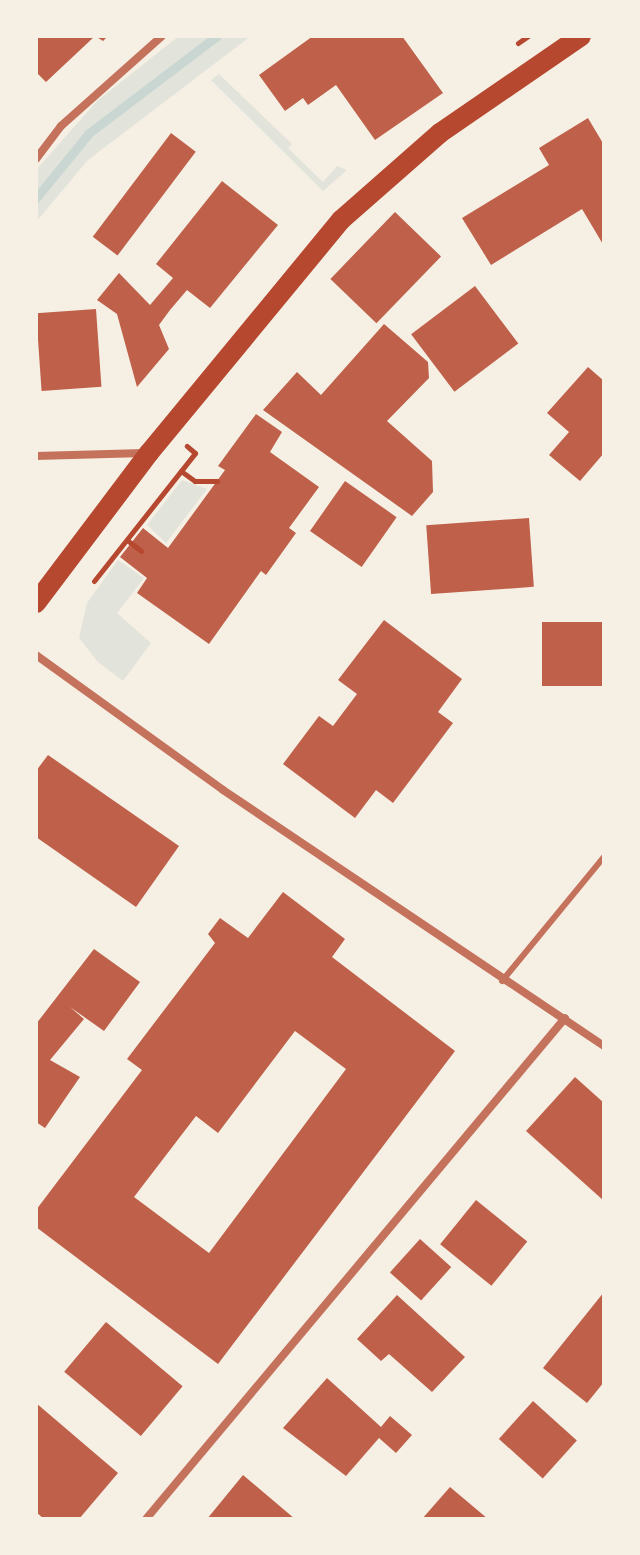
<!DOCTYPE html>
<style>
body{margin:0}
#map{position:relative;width:640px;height:1555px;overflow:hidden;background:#f6efe4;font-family:Jost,sans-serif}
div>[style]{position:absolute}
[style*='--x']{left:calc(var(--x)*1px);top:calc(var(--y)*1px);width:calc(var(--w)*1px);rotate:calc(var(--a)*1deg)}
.green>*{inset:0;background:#e2e4dc}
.stream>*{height:9px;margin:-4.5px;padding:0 4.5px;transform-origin:4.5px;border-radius:4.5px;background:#c9d6d2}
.building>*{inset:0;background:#bf614a;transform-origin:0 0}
.path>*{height:5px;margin:-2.5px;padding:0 2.5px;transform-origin:2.5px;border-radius:2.5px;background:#b5482f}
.service>*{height:6px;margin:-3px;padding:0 3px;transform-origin:3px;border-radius:3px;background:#c5725c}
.minor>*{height:8px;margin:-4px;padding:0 4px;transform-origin:4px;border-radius:4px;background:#c5725c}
.primary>*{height:20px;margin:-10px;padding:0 10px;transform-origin:10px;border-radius:10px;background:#b5482f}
span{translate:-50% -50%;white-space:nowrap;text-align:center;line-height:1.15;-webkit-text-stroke:6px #f6efe4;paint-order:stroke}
.frame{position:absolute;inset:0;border:38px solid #f6efe4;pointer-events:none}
</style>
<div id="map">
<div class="green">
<i style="clip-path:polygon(179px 36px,251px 36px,88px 160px,36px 222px,36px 170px,97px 101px)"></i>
<i style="clip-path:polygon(219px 74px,292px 144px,288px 148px,323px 182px,337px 166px,347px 170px,323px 191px,211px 80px)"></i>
<i style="clip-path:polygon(182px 480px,207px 489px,166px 543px,147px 525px)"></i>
<i style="clip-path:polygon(118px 560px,144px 578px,117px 613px,151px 643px,123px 681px,98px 662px,79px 638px,87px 603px)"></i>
</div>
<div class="stream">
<i style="--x:36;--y:198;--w:84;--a:-50.8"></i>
<i style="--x:89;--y:133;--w:161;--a:-37.2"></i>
</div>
<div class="building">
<i style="clip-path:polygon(36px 36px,108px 36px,103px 41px,95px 36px,46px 82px,36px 72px)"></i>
<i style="clip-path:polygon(313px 36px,402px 36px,443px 93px,375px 140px,336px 85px,308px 105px,303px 98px,285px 111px,259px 75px)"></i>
<i style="clip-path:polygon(588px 118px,604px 145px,604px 246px,582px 209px,491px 265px,462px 218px,549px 165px,539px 148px)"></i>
<i style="left:171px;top:133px;width:31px;height:130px;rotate:37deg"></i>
<i style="clip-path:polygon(222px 181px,278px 225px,210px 308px,187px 290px,170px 310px,159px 325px,169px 349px,137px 387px,117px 314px,97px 300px,119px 273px,150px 305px,173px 278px,156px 264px)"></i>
<i style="left:395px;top:212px;width:64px;height:93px;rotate:44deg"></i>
<i style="left:475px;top:286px;width:72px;height:80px;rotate:53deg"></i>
<i style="left:96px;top:309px;width:78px;height:60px;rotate:86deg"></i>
<i style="clip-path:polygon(384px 324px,428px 362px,429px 378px,387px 421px,432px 461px,433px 492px,412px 516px,263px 410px,297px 372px,321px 395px)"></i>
<i style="clip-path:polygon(588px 367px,604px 381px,604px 453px,580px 481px,549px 455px,569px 432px,547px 413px)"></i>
<i style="clip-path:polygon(256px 414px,282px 432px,270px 452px,319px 487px,289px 528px,296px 533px,266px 575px,261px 571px,209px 644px,137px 593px,147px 578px,120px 557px,143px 528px,168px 548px,225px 470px,218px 466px)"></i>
<i style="left:345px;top:481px;width:63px;height:61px;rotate:35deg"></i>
<i style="left:529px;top:518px;width:69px;height:103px;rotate:86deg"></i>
<i style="clip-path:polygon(384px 620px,462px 679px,438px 712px,453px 723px,393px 803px,376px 790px,355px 818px,283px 764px,319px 716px,333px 726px,357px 694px,338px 680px)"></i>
<i style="left:604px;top:622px;width:64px;height:62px;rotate:90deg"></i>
<i style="clip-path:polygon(48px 755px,179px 846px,136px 907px,36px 837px,36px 771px)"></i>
<i style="clip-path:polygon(evenodd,283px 892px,345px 939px,332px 957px,455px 1051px,218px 1364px,36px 1227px,36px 1210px,142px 1070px,127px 1059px,215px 943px,208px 934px,220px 918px,248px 938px,283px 892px,295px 1031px,346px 1069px,209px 1253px,134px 1197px,196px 1116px,218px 1133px,295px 1031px)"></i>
<i style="clip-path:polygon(94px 949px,140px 982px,104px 1031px,70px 1007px,84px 1019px,50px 1060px,80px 1077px,45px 1128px,36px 1122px,36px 1024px)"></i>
<i style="clip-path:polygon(575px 1077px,604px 1103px,604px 1201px,526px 1131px)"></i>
<i style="left:476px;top:1200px;width:66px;height:57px;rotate:39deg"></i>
<i style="left:420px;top:1239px;width:42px;height:45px;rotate:42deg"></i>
<i style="clip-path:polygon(604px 1292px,604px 1382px,587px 1403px,543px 1368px)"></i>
<i style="clip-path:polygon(397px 1295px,465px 1357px,432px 1392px,389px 1354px,381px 1361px,357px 1339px)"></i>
<i style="left:106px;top:1322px;width:100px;height:65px;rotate:40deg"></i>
<i style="clip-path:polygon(327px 1378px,381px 1427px,390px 1416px,412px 1435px,396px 1453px,379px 1438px,346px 1476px,283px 1428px)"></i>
<i style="left:533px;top:1401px;width:59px;height:51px;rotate:42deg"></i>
<i style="clip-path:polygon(36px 1403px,118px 1473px,79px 1519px,44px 1519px,36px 1512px)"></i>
<i style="clip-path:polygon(243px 1475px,295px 1519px,207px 1519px)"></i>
<i style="clip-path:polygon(450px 1487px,488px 1519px,422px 1519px)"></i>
</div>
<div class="path">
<i style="--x:518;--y:43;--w:12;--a:-35"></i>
<i style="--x:181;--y:471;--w:17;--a:36"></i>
<i style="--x:195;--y:481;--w:22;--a:0"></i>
<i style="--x:127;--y:540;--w:18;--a:38"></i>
<i style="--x:94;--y:581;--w:163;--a:-51.7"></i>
<i style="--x:195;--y:453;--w:11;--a:-139"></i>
</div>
<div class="service">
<i style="--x:502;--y:981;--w:161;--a:-50.6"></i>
</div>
<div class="minor">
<i style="--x:36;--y:159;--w:41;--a:-52.9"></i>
<i style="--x:61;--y:126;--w:135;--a:-41.7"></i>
<i style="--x:36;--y:456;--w:108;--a:-1.6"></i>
<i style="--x:36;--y:655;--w:231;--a:35.8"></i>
<i style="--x:223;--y:790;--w:459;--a:33.9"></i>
<i style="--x:146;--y:1519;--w:653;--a:-50.09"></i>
</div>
<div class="primary">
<i style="--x:36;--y:603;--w:188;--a:-53"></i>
<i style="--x:149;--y:453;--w:302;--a:-50.5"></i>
<i style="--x:341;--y:220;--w:132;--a:-41.3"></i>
<i style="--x:440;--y:133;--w:171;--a:-34.5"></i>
</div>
<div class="frame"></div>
</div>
